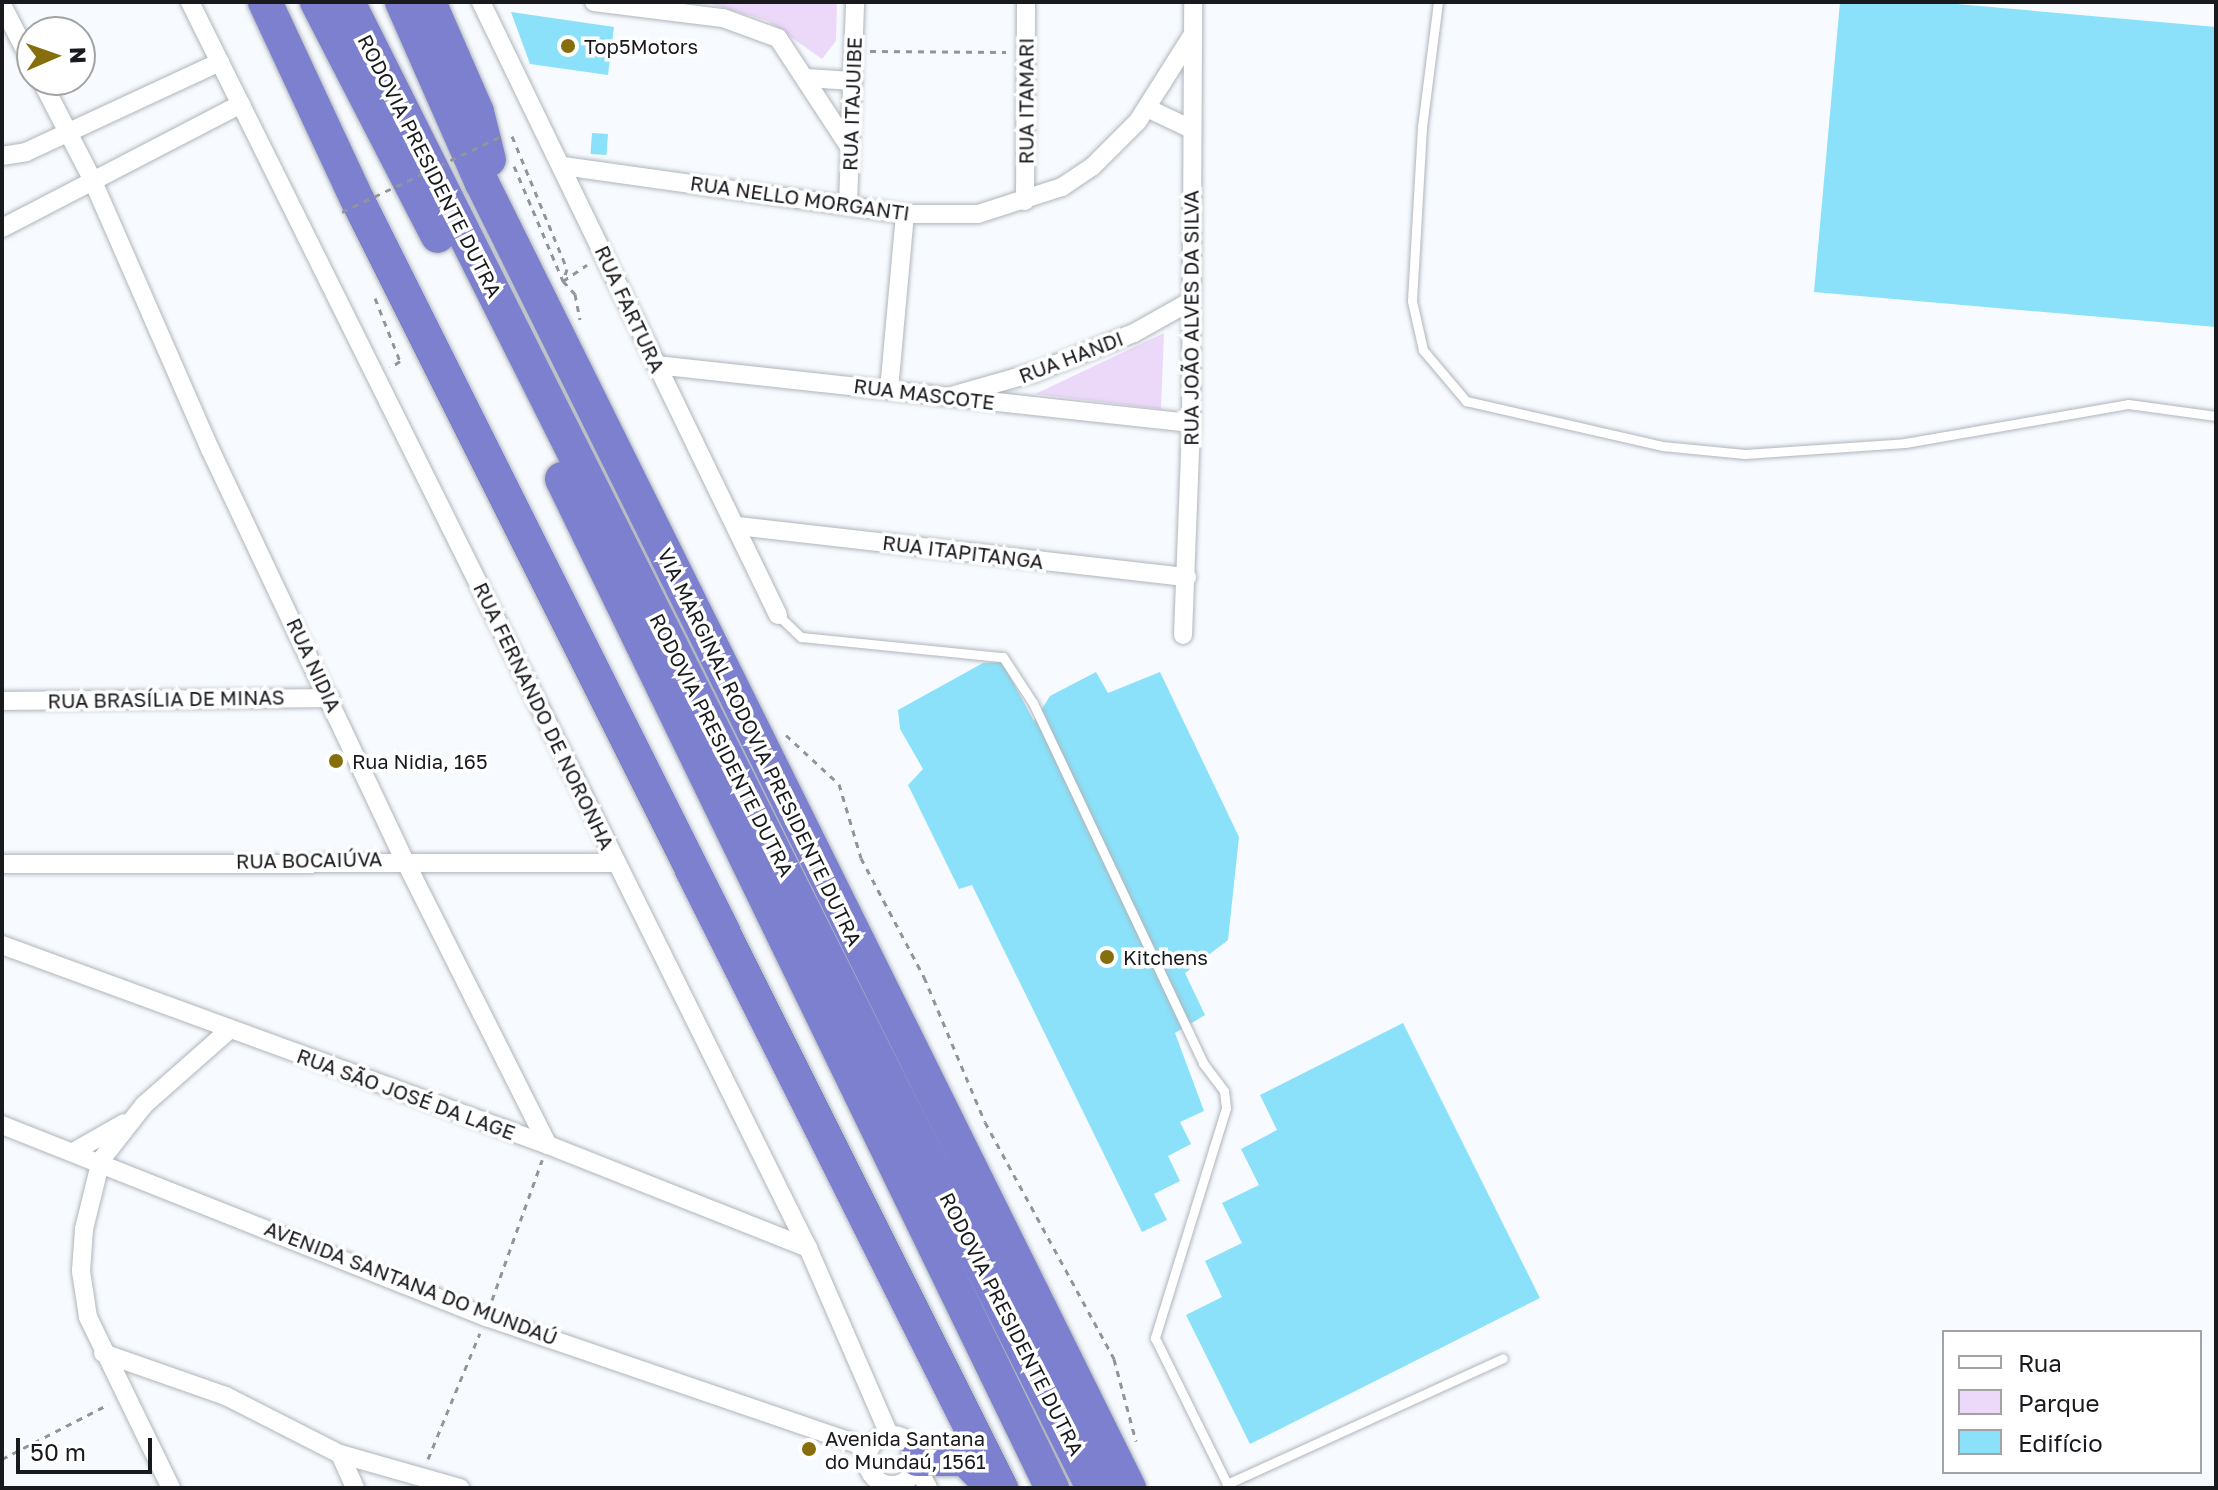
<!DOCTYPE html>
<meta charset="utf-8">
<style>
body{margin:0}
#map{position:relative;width:2218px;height:1490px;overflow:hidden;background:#f7fbff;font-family:"Golos Text",sans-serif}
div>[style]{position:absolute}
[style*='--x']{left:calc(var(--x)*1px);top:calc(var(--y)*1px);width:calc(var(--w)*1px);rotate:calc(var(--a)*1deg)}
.green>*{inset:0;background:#ecd9fa}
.building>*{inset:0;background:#8ae1f9;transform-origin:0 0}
.path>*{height:3px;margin-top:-1.5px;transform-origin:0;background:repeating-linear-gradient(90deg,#929598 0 6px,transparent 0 12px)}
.roads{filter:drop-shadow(0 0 2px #afb5bb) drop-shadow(0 0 2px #afb5bb)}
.service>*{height:9px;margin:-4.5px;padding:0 4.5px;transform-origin:4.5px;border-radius:4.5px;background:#fff}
.minor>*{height:18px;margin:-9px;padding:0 9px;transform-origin:9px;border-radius:9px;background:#fff}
.minor>.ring{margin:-9px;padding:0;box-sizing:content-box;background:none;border:18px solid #fff;border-radius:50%}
.motorway>*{height:34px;margin:-17px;padding:0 17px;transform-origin:17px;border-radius:17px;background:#7c80cf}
.path-bridge>*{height:3px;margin-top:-1.5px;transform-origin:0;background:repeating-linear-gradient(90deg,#929598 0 6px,transparent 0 12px)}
.dots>*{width:22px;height:22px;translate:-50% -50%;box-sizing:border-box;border:4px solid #fff;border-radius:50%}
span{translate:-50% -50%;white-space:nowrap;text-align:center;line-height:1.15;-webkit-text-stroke:7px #fff;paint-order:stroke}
.poi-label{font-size:20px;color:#181a1d}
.left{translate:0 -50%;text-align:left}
.street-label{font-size:20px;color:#181a1d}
.frame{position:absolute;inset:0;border:4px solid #181a1d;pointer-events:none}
.legend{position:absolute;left:1942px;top:1330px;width:260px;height:144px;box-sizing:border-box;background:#fff;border:2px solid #a3a3a5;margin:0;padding:10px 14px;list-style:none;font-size:24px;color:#181a1d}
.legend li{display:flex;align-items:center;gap:16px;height:40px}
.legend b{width:40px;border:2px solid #a3a3a5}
.north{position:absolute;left:16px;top:16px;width:80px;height:80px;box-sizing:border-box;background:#fff;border:2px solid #a3a3a5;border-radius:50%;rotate:88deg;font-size:22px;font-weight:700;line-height:32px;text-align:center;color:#181a1d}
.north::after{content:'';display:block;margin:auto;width:28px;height:36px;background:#876e0d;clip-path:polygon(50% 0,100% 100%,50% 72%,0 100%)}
.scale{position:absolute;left:16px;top:1438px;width:136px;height:36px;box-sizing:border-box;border:4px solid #181a1d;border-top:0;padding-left:10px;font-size:24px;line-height:28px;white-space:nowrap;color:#181a1d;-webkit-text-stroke:6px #fff;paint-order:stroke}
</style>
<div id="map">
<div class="green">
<i style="clip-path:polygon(704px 2px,837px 2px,836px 41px,822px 59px,768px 21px)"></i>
<i style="clip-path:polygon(1164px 333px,1161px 409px,1035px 394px)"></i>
</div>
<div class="building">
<i style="clip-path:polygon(1840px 2px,1934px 2px,2216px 27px,2216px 327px,1814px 292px)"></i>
<i style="clip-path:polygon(511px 12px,614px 27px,608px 75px,530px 64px)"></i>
<i style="left:592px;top:133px;width:16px;height:21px;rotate:4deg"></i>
<i style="clip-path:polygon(1002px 662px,1034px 721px,1050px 696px,1096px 672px,1108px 693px,1160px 672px,1239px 837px,1228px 940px,1185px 973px,1205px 1015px,1175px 1033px,1204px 1111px,1180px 1122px,1191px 1144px,1168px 1156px,1180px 1181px,1154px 1194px,1167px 1220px,1142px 1232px,972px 885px,959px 889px,908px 785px,923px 769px,900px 729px,898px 710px,983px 663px)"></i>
<i style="clip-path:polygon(1403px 1023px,1540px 1298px,1250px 1444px,1186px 1315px,1222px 1297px,1205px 1261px,1242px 1243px,1222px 1203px,1259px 1185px,1241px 1149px,1277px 1130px,1260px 1095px)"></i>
</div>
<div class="path">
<i style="--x:870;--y:51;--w:136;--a:0.4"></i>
<i style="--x:512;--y:136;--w:144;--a:67.5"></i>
<i style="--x:567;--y:269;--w:13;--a:108"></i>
<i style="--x:514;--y:166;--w:125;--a:66.9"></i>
<i style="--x:563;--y:281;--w:18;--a:47"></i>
<i style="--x:575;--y:294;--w:26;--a:79"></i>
<i style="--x:563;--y:281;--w:29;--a:-34"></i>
<i style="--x:375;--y:298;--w:68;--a:68.4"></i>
<i style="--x:400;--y:361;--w:12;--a:145"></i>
<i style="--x:786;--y:735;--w:72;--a:42.8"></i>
<i style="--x:839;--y:784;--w:77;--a:73.4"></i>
<i style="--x:861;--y:858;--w:135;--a:62.1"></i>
<i style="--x:924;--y:977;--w:157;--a:67.2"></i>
<i style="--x:985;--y:1122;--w:270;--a:61.4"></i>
<i style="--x:1114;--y:1359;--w:85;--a:75"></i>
<i style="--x:492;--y:1300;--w:149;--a:-70.3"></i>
<i style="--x:2;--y:1459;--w:120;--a:-27.2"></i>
<i style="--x:428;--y:1459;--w:136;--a:-67.6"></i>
</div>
<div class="roads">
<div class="service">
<i style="--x:1438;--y:2;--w:126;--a:97.3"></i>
<i style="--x:1422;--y:127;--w:174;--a:93.3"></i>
<i style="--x:1412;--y:301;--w:50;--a:77.3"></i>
<i style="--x:1423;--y:350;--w:67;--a:49.9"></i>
<i style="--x:1466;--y:401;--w:201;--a:12.9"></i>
<i style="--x:1662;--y:446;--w:83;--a:5.5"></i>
<i style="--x:1745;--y:454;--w:160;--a:-3.9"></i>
<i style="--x:1905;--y:443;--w:226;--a:-9.9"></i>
<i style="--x:2128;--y:404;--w:89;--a:7.8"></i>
<i style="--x:778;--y:615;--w:32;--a:44"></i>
<i style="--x:801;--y:637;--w:203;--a:5.7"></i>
<i style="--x:1003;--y:657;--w:55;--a:56.9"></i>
<i style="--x:1033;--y:703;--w:398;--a:64.7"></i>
<i style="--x:1203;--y:1063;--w:35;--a:53"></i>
<i style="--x:1224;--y:1091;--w:17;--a:83"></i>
<i style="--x:1226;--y:1108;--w:241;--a:107.2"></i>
<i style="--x:1155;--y:1338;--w:163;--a:63.7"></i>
<i style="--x:1227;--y:1484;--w:303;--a:-24.5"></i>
</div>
<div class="minor">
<i style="--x:190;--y:2;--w:1391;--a:63.62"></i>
<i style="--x:808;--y:1248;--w:203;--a:66.5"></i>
<i style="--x:481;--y:2;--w:681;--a:64.15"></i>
<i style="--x:594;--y:2;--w:130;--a:7.1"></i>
<i style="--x:723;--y:18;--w:59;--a:20"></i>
<i style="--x:778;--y:38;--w:131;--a:56.8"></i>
<i style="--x:2;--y:5;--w:65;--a:62.7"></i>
<i style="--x:806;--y:78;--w:47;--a:3.7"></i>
<i style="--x:41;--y:80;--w:111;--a:62.7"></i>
<i style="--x:92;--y:179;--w:295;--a:66.4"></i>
<i style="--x:210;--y:449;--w:454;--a:64.7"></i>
<i style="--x:404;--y:859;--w:320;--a:63.3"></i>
<i style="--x:1147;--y:108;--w:49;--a:25.5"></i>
<i style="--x:2;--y:156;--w:24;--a:-9"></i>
<i style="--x:26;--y:152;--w:214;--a:-24.9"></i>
<i style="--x:563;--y:166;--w:345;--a:8"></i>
<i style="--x:905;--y:214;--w:73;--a:0"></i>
<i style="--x:978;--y:214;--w:88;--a:-17.8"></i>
<i style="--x:1062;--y:187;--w:36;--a:-34"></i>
<i style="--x:1092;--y:167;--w:65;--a:-45"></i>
<i style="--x:1138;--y:121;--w:103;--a:-57.7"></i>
<i style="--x:1025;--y:201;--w:199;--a:-89.7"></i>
<i style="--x:848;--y:205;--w:203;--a:-88"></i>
<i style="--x:2;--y:228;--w:269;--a:-27.4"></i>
<i style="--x:656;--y:365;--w:538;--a:6.19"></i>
<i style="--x:889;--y:390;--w:177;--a:-84.8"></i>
<i style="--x:955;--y:395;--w:84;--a:-15.9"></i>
<i style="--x:1036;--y:372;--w:105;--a:-21.7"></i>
<i style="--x:1134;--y:333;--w:65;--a:-29.3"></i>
<i style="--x:738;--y:526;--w:452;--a:6.5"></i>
<i style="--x:1183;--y:635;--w:212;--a:-87.8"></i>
<i style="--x:1191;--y:423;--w:421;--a:-89.7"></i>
<i style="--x:2;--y:701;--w:328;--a:-0.5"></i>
<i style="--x:2;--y:864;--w:615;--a:-0.09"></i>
<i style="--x:2;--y:945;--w:581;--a:20.12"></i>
<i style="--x:548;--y:1145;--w:280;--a:21.6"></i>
<i style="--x:2;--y:1125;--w:521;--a:21.64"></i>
<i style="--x:486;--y:1317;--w:405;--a:18.9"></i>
<i style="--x:75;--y:1151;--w:56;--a:-29.7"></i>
<i style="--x:103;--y:1353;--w:130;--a:19.3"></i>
<i style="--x:226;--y:1396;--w:128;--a:27"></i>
<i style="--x:340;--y:1454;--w:125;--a:15.8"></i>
<i class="ring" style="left:867px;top:1435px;width:32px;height:32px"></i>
<i style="--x:340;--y:1454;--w:37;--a:66"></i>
<i style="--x:916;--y:1466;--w:25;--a:61"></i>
<i style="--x:171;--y:1488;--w:190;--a:-115.9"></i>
<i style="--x:88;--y:1317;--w:47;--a:-98.7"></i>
<i style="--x:81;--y:1271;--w:42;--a:-85.9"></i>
<i style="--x:84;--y:1229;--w:71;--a:-76.2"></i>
<i style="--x:101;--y:1160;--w:70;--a:-52"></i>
<i style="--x:144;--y:1105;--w:113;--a:-41.4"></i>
</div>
<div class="motorway">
<i style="--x:265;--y:2;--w:220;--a:65"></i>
<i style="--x:358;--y:201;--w:1439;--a:63.45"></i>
<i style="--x:317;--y:2;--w:263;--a:62.7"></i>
<i style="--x:348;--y:2;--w:1662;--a:63.37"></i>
<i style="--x:402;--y:2;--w:198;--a:66.2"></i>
<i style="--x:482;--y:183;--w:1457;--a:63.63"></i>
<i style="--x:429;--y:2;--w:120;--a:66.4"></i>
<i style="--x:477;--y:112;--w:49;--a:76"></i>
<i style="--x:562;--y:479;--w:1122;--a:64.1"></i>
<i style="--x:917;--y:1459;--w:48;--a:0"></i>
<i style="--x:965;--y:1459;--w:40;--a:45"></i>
</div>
</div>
<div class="path-bridge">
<i style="--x:342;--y:212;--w:176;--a:-25.5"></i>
</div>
<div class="dots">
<i style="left:568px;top:46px;background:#876e0d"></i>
<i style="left:336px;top:761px;background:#876e0d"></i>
<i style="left:1107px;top:957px;background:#876e0d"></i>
<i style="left:809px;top:1449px;background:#876e0d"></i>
</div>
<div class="poi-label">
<span class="left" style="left:584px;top:46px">Top5Motors</span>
<span class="left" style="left:352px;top:761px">Rua Nidia, 165</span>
<span class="left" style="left:1123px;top:957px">Kitchens</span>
<span class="left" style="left:825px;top:1450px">Avenida Santana<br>do Mundaú, 1561</span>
</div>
<div class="street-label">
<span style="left:1026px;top:101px;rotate:-90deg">RUA ITAMARI</span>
<span style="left:852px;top:104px;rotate:-88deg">RUA ITAJUIBE</span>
<span style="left:430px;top:166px;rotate:63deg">RODOVIA PRESIDENTE DUTRA</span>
<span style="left:800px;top:198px;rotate:8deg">RUA NELLO MORGANTI</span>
<span style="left:630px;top:309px;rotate:65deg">RUA FARTURA</span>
<span style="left:1191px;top:318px;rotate:-90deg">RUA JOÃO ALVES DA SILVA</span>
<span style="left:1071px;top:357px;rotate:-21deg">RUA HANDI</span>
<span style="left:924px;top:394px;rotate:7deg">RUA MASCOTE</span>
<span style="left:963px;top:552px;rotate:7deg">RUA ITAPITANGA</span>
<span style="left:314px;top:665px;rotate:65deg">RUA NIDIA</span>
<span style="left:166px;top:699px;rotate:-1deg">RUA BRASÍLIA DE MINAS</span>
<span style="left:544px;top:716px;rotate:64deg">RUA FERNANDO DE NORONHA</span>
<span style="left:722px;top:745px;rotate:63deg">RODOVIA PRESIDENTE DUTRA</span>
<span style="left:760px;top:747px;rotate:64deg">VIA MARGINAL RODOVIA PRESIDENTE DUTRA</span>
<span style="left:309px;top:860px;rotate:-1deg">RUA BOCAIÚVA</span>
<span style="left:406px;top:1094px;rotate:20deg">RUA SÃO JOSÉ DA LAGE</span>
<span style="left:411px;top:1283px;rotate:21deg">AVENIDA SANTANA DO MUNDAÚ</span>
<span style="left:1012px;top:1324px;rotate:63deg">RODOVIA PRESIDENTE DUTRA</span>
</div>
<div class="frame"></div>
<ul class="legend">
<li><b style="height:10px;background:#fff"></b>Rua</li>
<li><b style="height:22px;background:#ecd9fa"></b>Parque</li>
<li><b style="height:22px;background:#8ae1f9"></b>Edifício</li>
</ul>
<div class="north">N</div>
<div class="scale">50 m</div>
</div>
